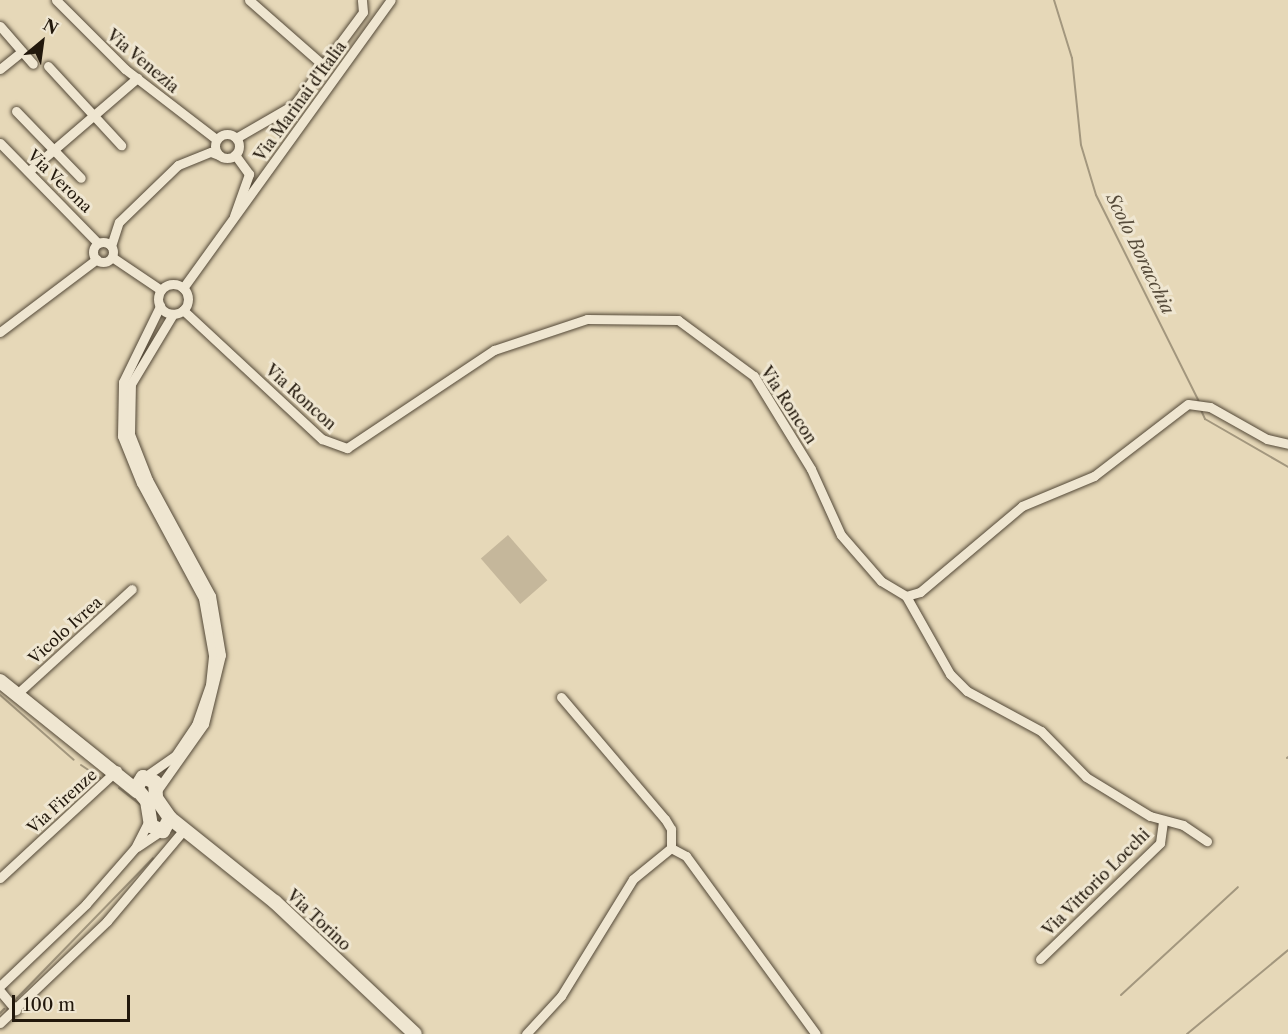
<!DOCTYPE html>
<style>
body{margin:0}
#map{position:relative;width:1288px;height:1034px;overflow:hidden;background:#e6d8b8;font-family:"Libre Caslon Text",serif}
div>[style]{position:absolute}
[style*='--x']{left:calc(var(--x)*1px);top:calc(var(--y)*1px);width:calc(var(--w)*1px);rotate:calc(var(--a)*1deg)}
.green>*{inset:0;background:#c5b79b;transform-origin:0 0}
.stream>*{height:2px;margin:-1px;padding:0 1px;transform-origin:1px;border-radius:1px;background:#a3977e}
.roads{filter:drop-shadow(0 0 2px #534837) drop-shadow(0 0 2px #534837)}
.street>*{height:9px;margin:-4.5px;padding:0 4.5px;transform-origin:4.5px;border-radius:4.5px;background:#efe6d1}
.street>.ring{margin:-4.5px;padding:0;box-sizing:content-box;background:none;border:9px solid #efe6d1;border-radius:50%}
.secondary>*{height:14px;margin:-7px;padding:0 7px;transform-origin:7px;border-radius:7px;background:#efe6d1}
span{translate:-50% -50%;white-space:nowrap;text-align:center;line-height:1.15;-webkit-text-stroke:6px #efe6d1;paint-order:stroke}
.street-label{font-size:16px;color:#22180c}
.water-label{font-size:18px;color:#564b3a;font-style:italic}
.north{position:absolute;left:12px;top:12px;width:60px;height:60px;-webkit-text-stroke:4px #efe6d1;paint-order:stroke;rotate:29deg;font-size:16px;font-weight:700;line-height:24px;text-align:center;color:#22180c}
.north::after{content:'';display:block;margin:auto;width:21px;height:27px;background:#22180c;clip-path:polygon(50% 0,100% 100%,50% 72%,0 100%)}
.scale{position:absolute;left:12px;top:995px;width:118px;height:27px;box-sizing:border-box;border:3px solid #22180c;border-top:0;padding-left:8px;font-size:18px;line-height:21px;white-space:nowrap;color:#22180c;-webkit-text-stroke:4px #efe6d1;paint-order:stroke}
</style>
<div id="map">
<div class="green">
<i style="left:508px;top:535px;width:60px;height:36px;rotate:49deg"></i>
</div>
<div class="stream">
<i style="--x:1054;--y:0;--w:61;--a:72.8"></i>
<i style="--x:1072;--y:58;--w:87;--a:84.1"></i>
<i style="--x:1081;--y:145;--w:52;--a:73.3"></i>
<i style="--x:1096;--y:195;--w:231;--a:63.5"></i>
<i style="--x:1201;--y:410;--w:10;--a:66"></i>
<i style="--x:1205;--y:419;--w:96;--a:30"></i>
<i style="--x:0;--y:695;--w:98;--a:41.3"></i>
<i style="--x:1287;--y:758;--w:1;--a:-45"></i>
<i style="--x:81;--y:765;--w:23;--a:34"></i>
<i style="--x:119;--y:788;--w:28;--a:38"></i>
<i style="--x:1121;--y:995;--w:159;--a:-42.7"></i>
<i style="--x:17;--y:998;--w:195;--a:-45.8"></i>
<i style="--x:0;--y:1013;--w:6;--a:-45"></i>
<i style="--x:1187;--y:1034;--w:131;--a:-39.7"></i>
</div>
<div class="roads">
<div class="street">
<i style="--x:56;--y:0;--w:98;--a:45"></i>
<i style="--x:125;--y:69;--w:115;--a:37.6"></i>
<i style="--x:249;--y:0;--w:100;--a:41.3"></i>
<i style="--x:0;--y:26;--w:50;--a:49"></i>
<i style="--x:48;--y:66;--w:108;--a:47.3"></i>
<i style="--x:0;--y:69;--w:28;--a:-39"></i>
<i style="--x:16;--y:111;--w:93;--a:45.9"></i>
<i class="ring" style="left:215px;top:134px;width:15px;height:15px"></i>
<i style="--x:236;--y:138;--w:68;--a:-30"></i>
<i style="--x:295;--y:104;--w:114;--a:-53.5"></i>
<i style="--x:363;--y:12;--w:12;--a:-95"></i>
<i style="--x:0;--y:143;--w:139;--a:45.6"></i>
<i style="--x:29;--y:171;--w:143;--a:-40.7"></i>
<i style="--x:234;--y:216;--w:45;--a:-70.3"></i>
<i style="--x:249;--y:174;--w:24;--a:-126"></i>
<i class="ring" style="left:93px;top:242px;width:11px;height:11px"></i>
<i style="--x:111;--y:246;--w:25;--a:-72"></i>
<i style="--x:119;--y:222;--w:82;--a:-44"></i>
<i style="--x:178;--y:165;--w:35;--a:-22"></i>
<i style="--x:211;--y:152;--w:9;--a:21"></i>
<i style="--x:112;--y:257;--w:59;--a:34"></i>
<i class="ring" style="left:158px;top:284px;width:21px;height:21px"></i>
<i style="--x:183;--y:288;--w:355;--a:-54.2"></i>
<i style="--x:183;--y:310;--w:190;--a:42.9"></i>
<i style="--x:322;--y:439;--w:27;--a:20"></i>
<i style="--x:347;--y:448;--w:177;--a:-33.7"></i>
<i style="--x:494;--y:350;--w:98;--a:-18.4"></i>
<i style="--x:587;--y:319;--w:91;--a:0.6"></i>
<i style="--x:678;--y:320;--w:94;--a:36.4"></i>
<i style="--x:754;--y:376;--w:109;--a:58.5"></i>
<i style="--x:811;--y:469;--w:72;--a:65.6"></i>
<i style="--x:841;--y:535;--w:61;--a:49"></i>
<i style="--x:881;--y:581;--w:29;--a:31"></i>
<i style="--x:906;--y:596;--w:15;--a:-16"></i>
<i style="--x:920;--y:592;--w:133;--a:-40.1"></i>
<i style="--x:1022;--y:506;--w:78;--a:-22.6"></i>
<i style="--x:1094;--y:476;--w:118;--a:-37.5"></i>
<i style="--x:1188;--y:404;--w:22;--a:8"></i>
<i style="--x:1210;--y:407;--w:65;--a:29.3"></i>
<i style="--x:1267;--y:439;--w:22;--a:13"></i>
<i style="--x:0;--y:332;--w:121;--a:-37"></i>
<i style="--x:906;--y:596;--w:90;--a:60.6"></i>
<i style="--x:950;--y:674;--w:24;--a:45"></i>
<i style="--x:967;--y:691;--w:84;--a:28.4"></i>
<i style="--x:1041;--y:731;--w:64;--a:45.6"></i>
<i style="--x:1086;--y:777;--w:75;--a:31.4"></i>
<i style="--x:1150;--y:816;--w:34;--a:15"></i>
<i style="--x:1183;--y:825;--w:29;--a:34"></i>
<i style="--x:18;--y:693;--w:154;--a:-42.4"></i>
<i style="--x:561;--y:697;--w:160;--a:49.6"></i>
<i style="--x:665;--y:819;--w:12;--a:59"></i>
<i style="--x:671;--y:829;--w:19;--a:90"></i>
<i style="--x:146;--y:776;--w:35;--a:-35"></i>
<i style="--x:175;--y:756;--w:37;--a:-56"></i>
<i style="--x:196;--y:725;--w:42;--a:-70.7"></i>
<i style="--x:210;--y:685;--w:30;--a:-84"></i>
<i style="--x:213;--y:655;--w:58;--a:-100"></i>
<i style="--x:203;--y:598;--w:131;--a:-118.3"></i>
<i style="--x:141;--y:483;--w:51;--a:-112"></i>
<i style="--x:122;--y:436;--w:54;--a:-88.9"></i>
<i style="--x:123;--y:382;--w:85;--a:-64"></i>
<i style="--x:156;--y:792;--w:83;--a:-54.8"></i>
<i style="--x:204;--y:724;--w:71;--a:-76.2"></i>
<i style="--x:221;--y:655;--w:60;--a:-99.6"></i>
<i style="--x:211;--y:596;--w:132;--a:-118.5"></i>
<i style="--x:148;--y:480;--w:49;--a:-111.4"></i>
<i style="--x:130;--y:434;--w:50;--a:-88.9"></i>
<i style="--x:131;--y:384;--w:82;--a:-59"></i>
<i style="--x:137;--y:847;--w:27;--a:-34"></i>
<i style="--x:0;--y:878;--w:159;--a:-42.7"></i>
<i style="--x:1040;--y:959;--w:167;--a:-44"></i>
<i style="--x:1160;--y:843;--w:22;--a:-82"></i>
<i style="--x:0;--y:986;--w:119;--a:-43.6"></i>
<i style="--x:86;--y:904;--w:74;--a:-48.8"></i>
<i style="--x:135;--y:848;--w:33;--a:-63"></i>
<i style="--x:0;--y:991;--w:25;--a:50"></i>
<i style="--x:0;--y:1023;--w:148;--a:-43.6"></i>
<i style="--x:107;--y:921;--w:116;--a:-49.9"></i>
<i style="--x:526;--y:1034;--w:52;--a:-47.4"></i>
<i style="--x:561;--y:996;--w:137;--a:-58.4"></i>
<i style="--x:633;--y:879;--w:49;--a:-39.2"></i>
<i style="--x:671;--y:848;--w:17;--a:28"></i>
<i style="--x:686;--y:856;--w:220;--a:53.9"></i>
</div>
<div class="secondary">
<i style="--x:0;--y:681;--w:176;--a:38.8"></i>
<i style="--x:143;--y:777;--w:13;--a:23"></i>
<i style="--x:155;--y:782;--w:16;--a:86"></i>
<i style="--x:156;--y:798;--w:24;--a:55"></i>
<i style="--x:170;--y:818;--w:15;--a:118"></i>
<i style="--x:163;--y:831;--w:13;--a:-157"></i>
<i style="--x:151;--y:826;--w:25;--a:-99"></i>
<i style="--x:147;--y:801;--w:17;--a:-130"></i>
<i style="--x:136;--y:788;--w:13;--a:-58"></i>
<i style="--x:170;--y:818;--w:134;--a:38.7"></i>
<i style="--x:275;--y:902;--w:192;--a:43.3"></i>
</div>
</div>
<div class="street-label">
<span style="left:143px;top:61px;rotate:40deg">Via Venezia</span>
<span style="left:300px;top:101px;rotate:-54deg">Via Marinai d'Italia</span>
<span style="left:60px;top:181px;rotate:44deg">Via Verona</span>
<span style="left:301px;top:397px;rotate:42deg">Via Roncon</span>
<span style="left:789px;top:405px;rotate:57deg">Via Roncon</span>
<span style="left:65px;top:630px;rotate:-42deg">Vicolo Ivrea</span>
<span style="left:62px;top:801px;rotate:-42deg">Via Firenze</span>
<span style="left:1096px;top:882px;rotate:-45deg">Via Vittorio Locchi</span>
<span style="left:319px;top:920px;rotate:43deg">Via Torino</span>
</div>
<div class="water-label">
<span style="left:1140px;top:254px;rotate:64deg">Scolo Boracchia</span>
</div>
<div class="north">N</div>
<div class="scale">100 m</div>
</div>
